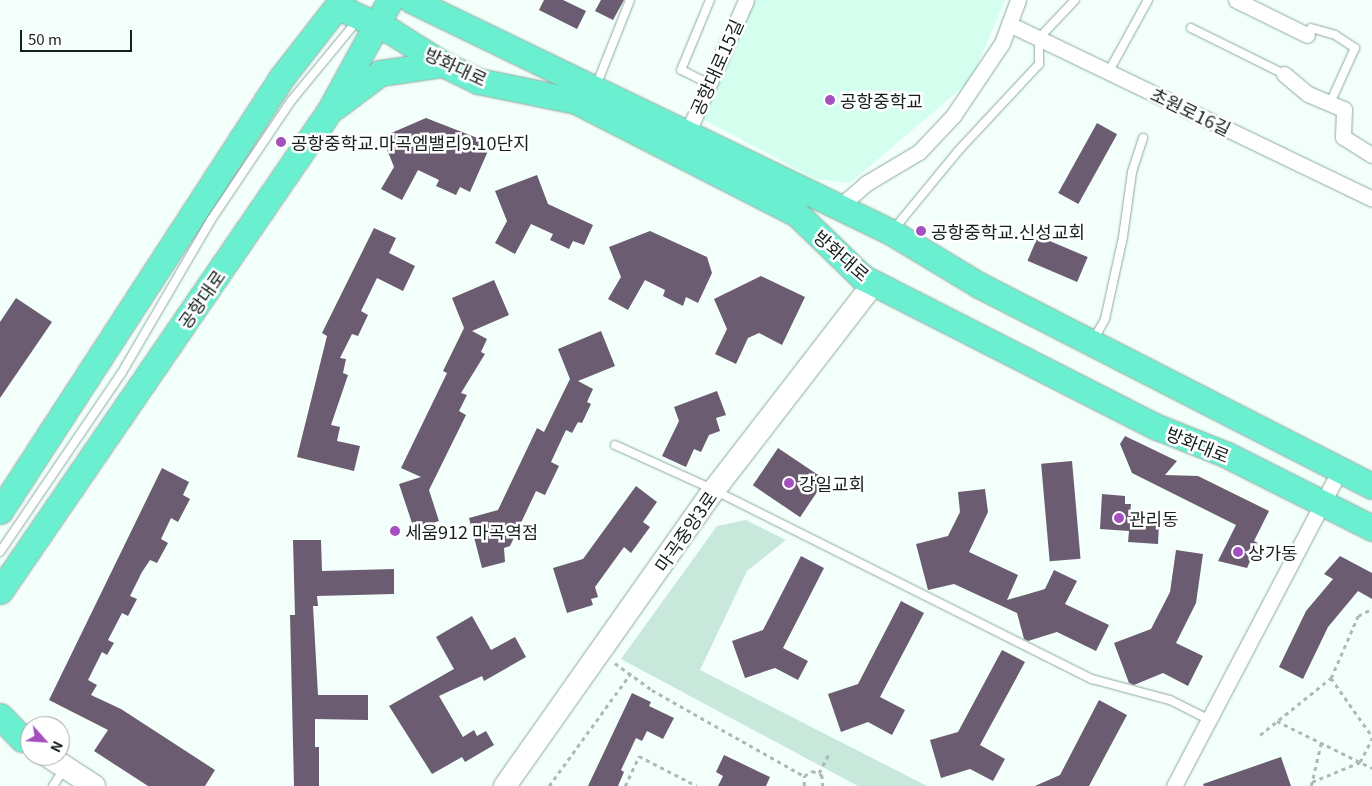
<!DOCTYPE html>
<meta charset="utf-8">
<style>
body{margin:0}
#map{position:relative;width:1372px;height:786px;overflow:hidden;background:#f2fffa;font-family:Georgia,"Noto Sans KR",serif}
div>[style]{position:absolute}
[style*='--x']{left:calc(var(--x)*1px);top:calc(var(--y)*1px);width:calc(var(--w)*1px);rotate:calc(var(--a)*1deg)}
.built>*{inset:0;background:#d4feee}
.green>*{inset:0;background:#c8e8dc}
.building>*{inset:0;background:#6c5c71;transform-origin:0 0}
.path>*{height:2.5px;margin-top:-1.25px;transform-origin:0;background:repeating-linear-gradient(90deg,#adb9b5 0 4px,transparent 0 8px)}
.roads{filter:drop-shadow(0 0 1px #8ba99e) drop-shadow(0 0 1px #8ba99e)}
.lane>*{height:8px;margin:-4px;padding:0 4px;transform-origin:4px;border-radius:4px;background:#fff}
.street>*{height:15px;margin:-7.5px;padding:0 7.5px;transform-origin:7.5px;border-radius:7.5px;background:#fff}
.secondary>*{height:22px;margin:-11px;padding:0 11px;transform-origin:11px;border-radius:11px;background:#fff}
.primary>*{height:25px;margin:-12.5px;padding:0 12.5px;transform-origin:12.5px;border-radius:12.5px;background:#6befd1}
.dots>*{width:14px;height:14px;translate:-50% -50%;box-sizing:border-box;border:2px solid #fff;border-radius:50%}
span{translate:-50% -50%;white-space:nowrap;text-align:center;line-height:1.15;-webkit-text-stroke:5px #fff;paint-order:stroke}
.street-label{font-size:18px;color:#15211d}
.poi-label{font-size:18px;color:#15211d}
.left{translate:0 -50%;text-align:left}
.north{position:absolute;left:20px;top:716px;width:50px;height:50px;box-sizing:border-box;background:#fff;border:1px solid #a1a6a5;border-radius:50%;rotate:116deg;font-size:14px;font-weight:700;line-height:20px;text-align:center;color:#15211d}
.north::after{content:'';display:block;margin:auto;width:18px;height:22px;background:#a550bf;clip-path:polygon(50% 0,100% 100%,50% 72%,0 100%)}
.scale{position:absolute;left:20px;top:30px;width:112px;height:22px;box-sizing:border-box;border:2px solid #15211d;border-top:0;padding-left:6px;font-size:15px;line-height:18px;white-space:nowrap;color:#15211d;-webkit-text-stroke:4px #fff;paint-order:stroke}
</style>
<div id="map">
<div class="built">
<i style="clip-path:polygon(756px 0,1005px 0,971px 80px,850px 183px,815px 179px,703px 119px)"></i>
</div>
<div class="green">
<i style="clip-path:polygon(746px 520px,786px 540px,747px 571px,700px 670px,927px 786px,858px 786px,621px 659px,717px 526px)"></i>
</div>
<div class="building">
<i style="clip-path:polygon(544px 0,563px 0,586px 11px,577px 29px,539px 10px)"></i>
<i style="clip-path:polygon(601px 0,624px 0,613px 20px,595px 11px)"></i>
<i style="clip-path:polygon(426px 118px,485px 141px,488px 151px,470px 192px,460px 187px,456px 195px,436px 186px,439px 180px,418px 170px,402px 200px,381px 189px,394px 167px,382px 137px)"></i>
<i style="left:1097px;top:123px;width:23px;height:80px;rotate:29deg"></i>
<i style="clip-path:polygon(537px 175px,548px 204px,593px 225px,584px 245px,573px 241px,569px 249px,550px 240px,553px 234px,531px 224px,515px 254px,495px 243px,507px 221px,495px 191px)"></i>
<i style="clip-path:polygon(374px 228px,396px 238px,389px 253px,415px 266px,403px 291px,377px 278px,361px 311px,368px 315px,358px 336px,352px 334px,340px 358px,346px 359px,343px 373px,348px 375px,331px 425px,340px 427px,337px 441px,360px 446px,354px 471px,297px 457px,327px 336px,322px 333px)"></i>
<i style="clip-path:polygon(650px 231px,707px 257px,712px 273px,698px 303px,686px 297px,683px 306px,663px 296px,665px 290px,645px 280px,628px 310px,608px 299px,621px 277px,609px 247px)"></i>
<i style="left:1038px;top:236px;width:54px;height:27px;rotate:23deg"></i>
<i style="clip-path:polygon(761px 276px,805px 297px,782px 345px,759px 333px,748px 338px,736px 364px,715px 354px,727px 329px,714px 299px)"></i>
<i style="clip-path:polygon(494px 280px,509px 315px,472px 331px,487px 339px,481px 352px,485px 354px,461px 393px,467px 395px,459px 411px,466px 415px,429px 490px,439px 521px,414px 529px,399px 484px,421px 477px,401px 468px,447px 373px,443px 371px,464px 328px,452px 298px)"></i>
<i style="clip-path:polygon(16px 298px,52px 322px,0 398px,0 322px)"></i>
<i style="clip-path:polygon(601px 331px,615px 366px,578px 381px,593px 389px,587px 402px,591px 404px,582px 423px,578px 422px,572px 433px,566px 430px,551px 462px,559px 466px,545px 495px,536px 491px,510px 546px,504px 548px,505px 562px,482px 568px,469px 518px,498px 510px,537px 428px,544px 432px,570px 379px,558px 349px)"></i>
<i style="clip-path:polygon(717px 391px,726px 415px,716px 418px,720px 431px,709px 435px,701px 452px,694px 449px,686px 467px,662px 456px,679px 421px,674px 407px)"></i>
<i style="clip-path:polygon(1125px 436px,1177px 461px,1165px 475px,1198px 476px,1269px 511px,1254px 541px,1258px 543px,1247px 568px,1218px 561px,1236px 525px,1132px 473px,1120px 444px)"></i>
<i style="left:778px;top:448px;width:57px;height:45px;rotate:34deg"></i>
<i style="left:1072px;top:461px;width:98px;height:31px;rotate:85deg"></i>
<i style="clip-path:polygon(162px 468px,189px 482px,183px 495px,190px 499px,178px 522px,171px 518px,161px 539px,168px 543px,157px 563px,150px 560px,142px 572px,130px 596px,137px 599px,128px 616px,122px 613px,108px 640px,114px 643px,107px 655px,102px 652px,88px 680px,97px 685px,91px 695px,121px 709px,215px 770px,205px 786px,148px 786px,94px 751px,108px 730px,49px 700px)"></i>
<i style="clip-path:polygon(636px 486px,657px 502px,643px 522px,650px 527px,631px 553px,624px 547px,595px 587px,598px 597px,591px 599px,593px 605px,567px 613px,553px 568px,583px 559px)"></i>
<i style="clip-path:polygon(985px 489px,988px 512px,969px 552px,1018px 575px,1007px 600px,1045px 589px,1054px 570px,1077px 581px,1065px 604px,1109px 625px,1096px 651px,1057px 632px,1028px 641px,1024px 639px,1017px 613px,954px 584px,928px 590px,916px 544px,948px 536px,960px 512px,958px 492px)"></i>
<i style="clip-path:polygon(1102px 494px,1125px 496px,1125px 504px,1131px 504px,1130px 513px,1139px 514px,1138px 523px,1159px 524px,1158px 544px,1128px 542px,1129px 531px,1100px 529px)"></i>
<i style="clip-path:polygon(293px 540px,321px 540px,322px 571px,394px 569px,394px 594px,317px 596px,318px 606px,313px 606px,318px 695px,368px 695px,368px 720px,315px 719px,315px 747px,319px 747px,319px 786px,294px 786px,290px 615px,295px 615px)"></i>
<i style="clip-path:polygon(1176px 550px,1203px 554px,1196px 603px,1176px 643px,1203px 656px,1188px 686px,1163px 673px,1134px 685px,1129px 683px,1114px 643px,1151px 629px,1170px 592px)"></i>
<i style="clip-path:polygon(801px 556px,824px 568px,783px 648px,808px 661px,798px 680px,775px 668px,745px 678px,732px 641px,763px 630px)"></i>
<i style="clip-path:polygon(1340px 556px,1372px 573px,1372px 599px,1358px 591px,1328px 627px,1303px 679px,1279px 667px,1306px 611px,1333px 579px,1324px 574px)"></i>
<i style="clip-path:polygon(901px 601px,924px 613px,880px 697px,905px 710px,892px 735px,868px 722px,841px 732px,828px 694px,858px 684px)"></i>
<i style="clip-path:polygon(472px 616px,491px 650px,515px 637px,526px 657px,484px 681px,482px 676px,439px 696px,463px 737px,474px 730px,477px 736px,486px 731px,494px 745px,465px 762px,462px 757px,432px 774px,389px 706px,454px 669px,436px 637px)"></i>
<i style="clip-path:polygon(1002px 650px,1025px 662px,980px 745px,1005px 759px,993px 781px,970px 769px,941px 778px,930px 740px,958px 732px)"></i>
<i style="clip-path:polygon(632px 693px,651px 702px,649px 706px,674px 718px,663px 739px,647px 731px,642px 741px,636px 738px,621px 770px,624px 772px,618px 786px,588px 786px)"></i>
<i style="clip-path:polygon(1099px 700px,1127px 715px,1089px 786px,1035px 786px,1060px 775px)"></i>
<i style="clip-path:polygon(724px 755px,770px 777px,766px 786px,718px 786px,723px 776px,716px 772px)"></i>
<i style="clip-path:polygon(1281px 757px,1291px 786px,1204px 786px,1203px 784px)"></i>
</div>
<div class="path">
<i style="--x:615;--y:663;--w:46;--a:36.1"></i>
<i style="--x:652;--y:690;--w:175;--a:29.5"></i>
<i style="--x:1331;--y:678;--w:71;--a:54.7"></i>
<i style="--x:1277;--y:721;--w:106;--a:26.3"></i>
<i style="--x:1260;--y:735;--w:91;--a:-38.8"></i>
<i style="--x:1331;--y:678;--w:68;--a:-66.5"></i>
<i style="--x:1358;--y:616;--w:16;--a:-27"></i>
<i style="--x:819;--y:773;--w:22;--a:-63"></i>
<i style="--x:1312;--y:782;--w:52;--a:-22.6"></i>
<i style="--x:1360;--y:762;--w:27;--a:-63"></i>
<i style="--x:549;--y:786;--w:138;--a:-54.1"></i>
<i style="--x:625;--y:786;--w:33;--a:-65"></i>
<i style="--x:639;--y:756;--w:65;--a:27.3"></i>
<i style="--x:804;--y:786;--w:10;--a:-90"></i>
<i style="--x:804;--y:776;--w:9;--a:-32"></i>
<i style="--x:812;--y:771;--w:11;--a:22"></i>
<i style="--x:822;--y:775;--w:11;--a:85"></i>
<i style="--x:1311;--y:786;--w:44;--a:-76.9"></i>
</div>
<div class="roads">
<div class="lane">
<i style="--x:1191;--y:28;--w:104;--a:26.3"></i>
<i style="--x:1311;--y:28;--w:25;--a:16"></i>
<i style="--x:1335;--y:35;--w:24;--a:33"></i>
<i style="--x:1355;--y:48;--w:60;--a:114.4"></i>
<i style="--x:1109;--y:71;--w:81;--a:-61.2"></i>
<i style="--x:709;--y:84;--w:31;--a:-153"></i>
<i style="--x:681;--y:70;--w:76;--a:-67.5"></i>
<i style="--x:596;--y:86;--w:92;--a:-68.4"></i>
<i style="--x:894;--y:229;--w:101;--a:-50.6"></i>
<i style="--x:958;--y:151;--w:119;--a:-47"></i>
<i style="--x:1039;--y:64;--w:26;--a:-90"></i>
<i style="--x:1039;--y:38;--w:52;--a:-46.5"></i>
<i style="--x:1094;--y:339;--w:23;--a:-61"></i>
<i style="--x:1105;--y:319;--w:84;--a:-77.6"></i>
<i style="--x:1123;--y:237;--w:66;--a:-82.1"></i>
<i style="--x:1132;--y:172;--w:36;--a:-72"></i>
<i style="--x:615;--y:445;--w:109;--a:24.4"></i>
<i style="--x:714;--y:490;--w:423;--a:26.6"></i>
<i style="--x:1092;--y:679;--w:81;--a:15.1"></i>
<i style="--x:1170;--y:700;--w:42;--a:26.6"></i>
<i style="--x:0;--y:552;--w:215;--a:-55.8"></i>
<i style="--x:121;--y:374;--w:178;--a:-59.7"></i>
<i style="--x:211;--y:220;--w:143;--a:-56.1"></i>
<i style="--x:291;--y:101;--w:104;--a:-50.5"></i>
<i style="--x:53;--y:786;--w:20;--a:-57"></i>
</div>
<div class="street">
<i style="--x:1236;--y:0;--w:79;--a:26.2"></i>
<i style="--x:1009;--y:24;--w:403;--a:25.7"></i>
<i style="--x:1284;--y:74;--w:31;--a:40"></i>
<i style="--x:1308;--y:94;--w:39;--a:23"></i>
<i style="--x:1344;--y:109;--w:28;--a:92"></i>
<i style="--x:1343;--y:137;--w:34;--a:32"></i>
<i style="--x:687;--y:134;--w:146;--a:-66.2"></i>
<i style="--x:839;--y:207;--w:35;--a:-41"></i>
<i style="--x:865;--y:184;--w:63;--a:-30.7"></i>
<i style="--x:919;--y:152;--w:50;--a:-46.6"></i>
<i style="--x:953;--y:116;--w:88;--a:-56.1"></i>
<i style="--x:1002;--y:43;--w:46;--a:-69.6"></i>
<i style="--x:1174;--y:786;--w:357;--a:-62.3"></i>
</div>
<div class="secondary">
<i style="--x:48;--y:756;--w:55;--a:33.1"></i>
<i style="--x:505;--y:786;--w:362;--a:-54.8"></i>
<i style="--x:714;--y:490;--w:262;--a:-52.3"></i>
</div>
<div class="primary">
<i style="--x:411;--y:0;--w:533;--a:25.8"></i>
<i style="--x:891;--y:232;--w:103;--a:31.1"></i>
<i style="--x:979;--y:285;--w:441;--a:27.1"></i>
<i style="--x:338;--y:7;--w:60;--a:24.8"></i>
<i style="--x:392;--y:32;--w:60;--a:32.1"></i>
<i style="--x:443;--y:64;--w:39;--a:26"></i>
<i style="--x:478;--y:81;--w:100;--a:11.5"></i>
<i style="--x:576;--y:101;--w:248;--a:27.1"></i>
<i style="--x:797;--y:214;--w:91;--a:44.1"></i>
<i style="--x:862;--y:277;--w:331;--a:27"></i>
<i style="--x:1157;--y:427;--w:73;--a:21.7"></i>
<i style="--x:1225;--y:454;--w:165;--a:26.7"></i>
<i style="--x:336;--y:106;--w:55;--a:-36.9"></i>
<i style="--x:380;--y:73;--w:64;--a:-8.1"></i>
<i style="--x:0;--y:511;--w:518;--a:-56.99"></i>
<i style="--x:282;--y:77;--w:98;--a:-52.1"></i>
<i style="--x:0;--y:591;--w:583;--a:-55.55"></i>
<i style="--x:330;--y:110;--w:125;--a:-61.4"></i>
<i style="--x:0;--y:716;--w:32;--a:46"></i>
</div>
</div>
<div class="dots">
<i style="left:830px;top:100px;background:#a550bf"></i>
<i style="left:281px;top:142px;background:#a550bf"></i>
<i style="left:921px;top:231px;background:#a550bf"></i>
<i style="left:789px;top:483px;background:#a550bf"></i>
<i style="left:1119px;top:518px;background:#a550bf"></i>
<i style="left:395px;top:531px;background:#a550bf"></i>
<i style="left:1238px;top:552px;background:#a550bf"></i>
</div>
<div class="street-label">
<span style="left:456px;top:66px;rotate:25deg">방화대로</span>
<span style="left:716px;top:67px;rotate:-66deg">공항대로15길</span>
<span style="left:1191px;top:111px;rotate:26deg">초원로16길</span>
<span style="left:842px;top:255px;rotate:41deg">방화대로</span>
<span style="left:201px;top:299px;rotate:-55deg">공항대로</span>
<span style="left:1198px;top:444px;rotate:22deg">방화대로</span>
<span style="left:685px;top:531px;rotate:-55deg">마곡중앙3로</span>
</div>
<div class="poi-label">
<span class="left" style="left:840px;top:100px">공항중학교</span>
<span class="left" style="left:291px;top:142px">공항중학교.마곡엠밸리9.10단지</span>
<span class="left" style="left:931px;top:231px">공항중학교.신성교회</span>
<span class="left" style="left:799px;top:483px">강일교회</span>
<span class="left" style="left:1129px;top:518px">관리동</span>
<span class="left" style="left:405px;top:531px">세움912 마곡역점</span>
<span class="left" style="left:1248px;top:552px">상가동</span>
</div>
<div class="north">N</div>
<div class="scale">50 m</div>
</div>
